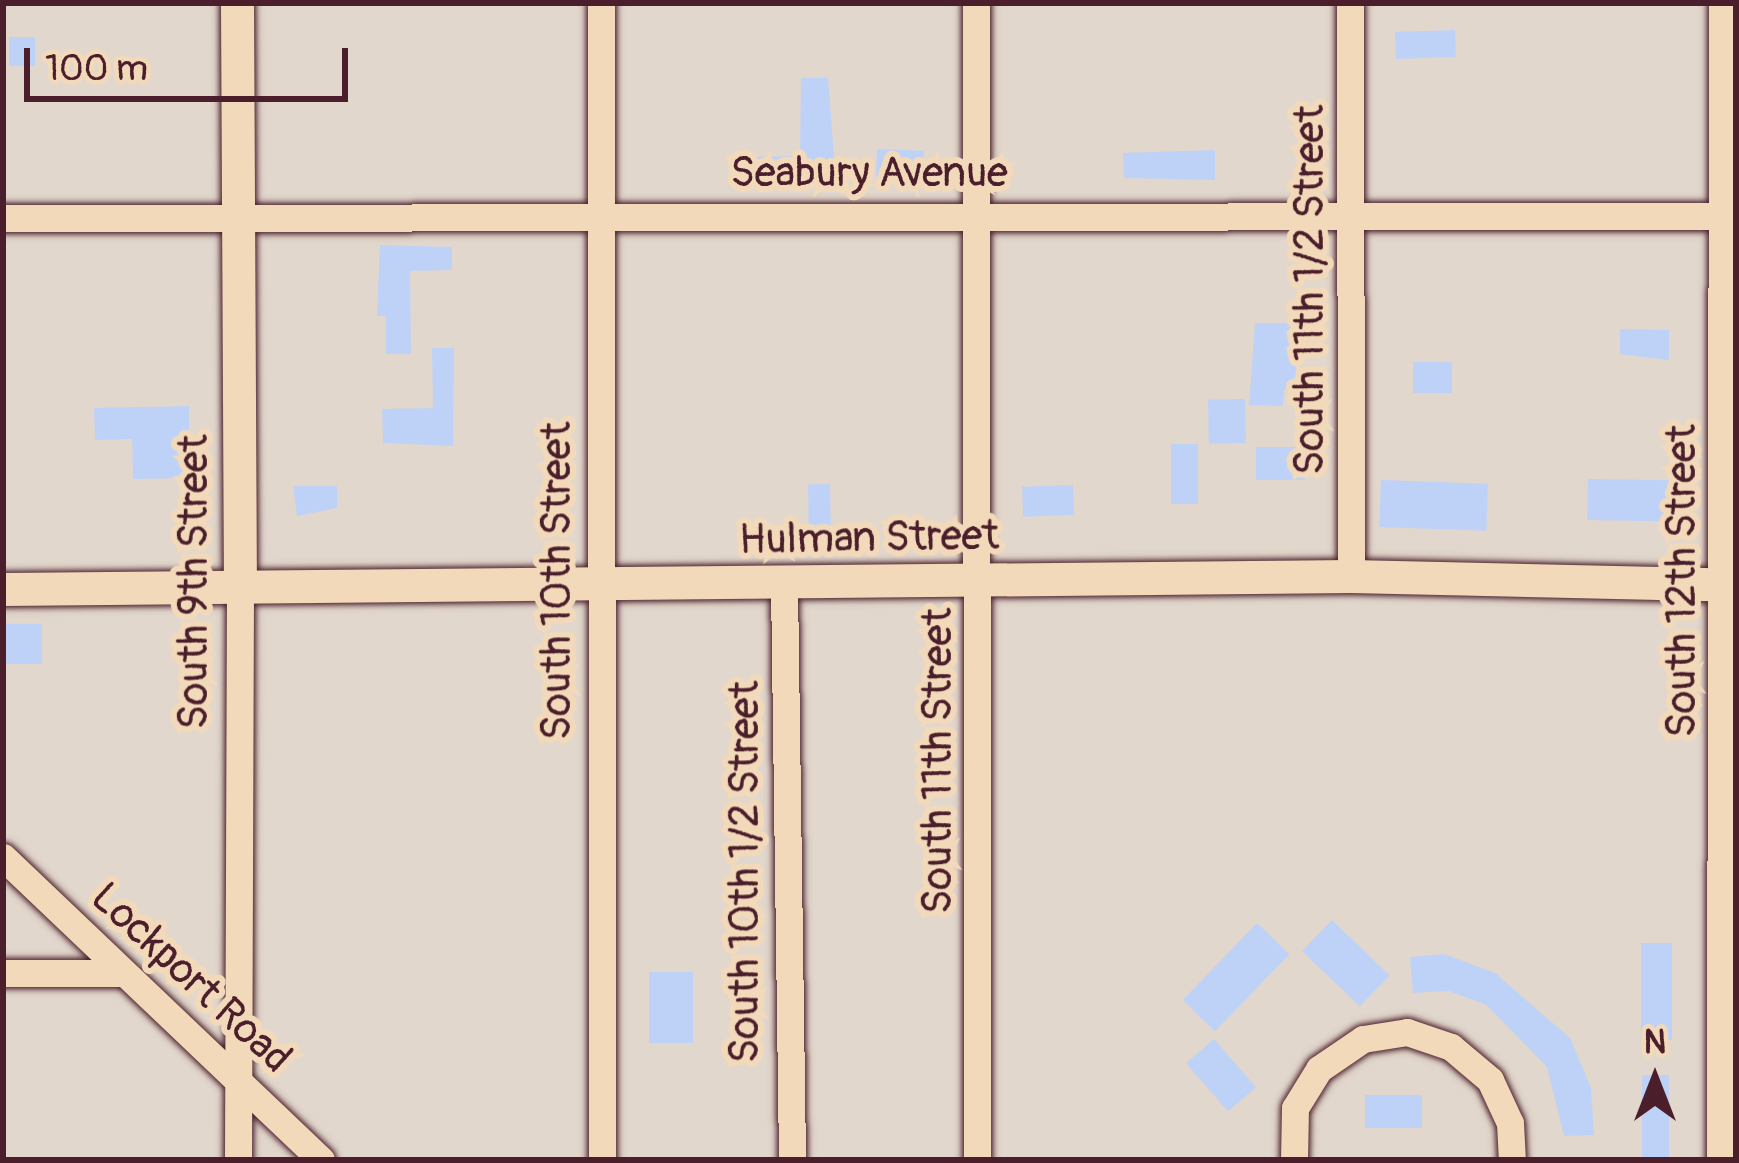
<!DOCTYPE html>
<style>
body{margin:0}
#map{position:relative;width:1739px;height:1163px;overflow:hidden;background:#e2d7cc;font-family:Pangolin,sans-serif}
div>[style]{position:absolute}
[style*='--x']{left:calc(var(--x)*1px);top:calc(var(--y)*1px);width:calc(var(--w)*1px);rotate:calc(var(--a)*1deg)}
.building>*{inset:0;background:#bed2f7;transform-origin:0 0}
.roads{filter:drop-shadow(0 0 3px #4a1f2b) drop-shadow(0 0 3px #4a1f2b)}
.minor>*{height:27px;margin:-13.5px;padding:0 13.5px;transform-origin:13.5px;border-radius:13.5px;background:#f2d9ba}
.tertiary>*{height:33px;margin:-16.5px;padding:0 16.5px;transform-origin:16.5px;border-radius:16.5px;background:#f2d9ba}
span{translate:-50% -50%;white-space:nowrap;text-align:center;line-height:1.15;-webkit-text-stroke:12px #f2d9ba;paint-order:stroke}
.street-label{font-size:42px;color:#4a1f2b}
.frame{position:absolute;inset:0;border:6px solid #4a1f2b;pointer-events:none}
.north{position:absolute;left:1595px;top:1019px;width:120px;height:120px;-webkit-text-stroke:9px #f2d9ba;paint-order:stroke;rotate:0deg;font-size:33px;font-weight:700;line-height:48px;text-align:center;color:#4a1f2b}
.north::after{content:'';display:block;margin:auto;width:42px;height:54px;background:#4a1f2b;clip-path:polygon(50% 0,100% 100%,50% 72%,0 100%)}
.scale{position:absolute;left:24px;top:48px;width:324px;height:54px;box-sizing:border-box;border:6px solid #4a1f2b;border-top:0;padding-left:15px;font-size:36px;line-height:42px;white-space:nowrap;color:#4a1f2b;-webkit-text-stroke:9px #f2d9ba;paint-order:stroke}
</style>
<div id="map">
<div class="building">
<i style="left:1455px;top:30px;width:27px;height:60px;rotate:88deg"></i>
<i style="left:9px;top:37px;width:26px;height:29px"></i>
<i style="clip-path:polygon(801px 78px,828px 78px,836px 182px,749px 181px,749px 157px,800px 156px)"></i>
<i style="left:877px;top:149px;width:47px;height:28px;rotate:2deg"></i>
<i style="clip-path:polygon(1215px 150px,1215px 180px,1124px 178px,1123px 153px)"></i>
<i style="clip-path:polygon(380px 245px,452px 247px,452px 270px,410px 271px,411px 354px,386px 354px,386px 316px,377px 316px)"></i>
<i style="clip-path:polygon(1255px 323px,1295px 323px,1296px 390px,1284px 390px,1283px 406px,1249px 405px)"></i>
<i style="clip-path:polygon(1620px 329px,1669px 330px,1669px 360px,1620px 354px)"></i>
<i style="clip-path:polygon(432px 348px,454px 348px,453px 446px,383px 443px,382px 409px,433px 408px)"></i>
<i style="left:1452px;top:362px;width:31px;height:39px;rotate:90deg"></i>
<i style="left:1245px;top:399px;width:44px;height:37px;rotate:89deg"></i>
<i style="clip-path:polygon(189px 406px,189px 478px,133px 479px,132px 439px,95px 440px,94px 408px)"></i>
<i style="left:1171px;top:444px;width:27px;height:60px"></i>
<i style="left:1256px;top:447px;width:49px;height:33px"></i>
<i style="left:1588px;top:479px;width:93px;height:41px;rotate:1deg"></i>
<i style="left:1381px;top:480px;width:107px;height:47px;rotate:2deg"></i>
<i style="left:830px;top:484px;width:61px;height:22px;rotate:89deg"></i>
<i style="left:1073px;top:485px;width:30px;height:51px;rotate:88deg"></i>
<i style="clip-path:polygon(293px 486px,337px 486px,337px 508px,297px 516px)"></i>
<i style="left:42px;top:624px;width:40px;height:39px;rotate:90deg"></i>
<i style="left:1332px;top:920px;width:80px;height:43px;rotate:44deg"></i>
<i style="left:1257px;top:923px;width:45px;height:107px;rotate:44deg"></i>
<i style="left:1641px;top:943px;width:31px;height:97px"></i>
<i style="clip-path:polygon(1444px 954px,1495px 973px,1570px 1038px,1591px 1088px,1594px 1135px,1564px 1136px,1547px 1067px,1486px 1005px,1449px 991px,1413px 993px,1410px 957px)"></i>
<i style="left:649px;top:972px;width:44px;height:71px"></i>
<i style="left:1214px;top:1039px;width:64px;height:37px;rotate:49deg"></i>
<i style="left:1642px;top:1075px;width:27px;height:85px"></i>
<i style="left:1365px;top:1095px;width:57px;height:33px"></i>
</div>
<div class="roads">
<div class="minor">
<i style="--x:601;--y:3;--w:1157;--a:89.95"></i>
<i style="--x:976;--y:3;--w:1157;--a:89.95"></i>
<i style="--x:1350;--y:3;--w:573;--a:89.9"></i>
<i style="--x:3;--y:218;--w:1733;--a:-0.07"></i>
<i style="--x:784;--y:584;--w:576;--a:89.2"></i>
<i style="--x:3;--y:857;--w:439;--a:43.6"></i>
<i style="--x:3;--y:973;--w:118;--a:0"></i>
<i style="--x:238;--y:1160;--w:571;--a:-89.8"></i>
<i style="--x:1294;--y:1160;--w:52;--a:-88.9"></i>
<i style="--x:1295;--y:1108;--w:46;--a:-58.4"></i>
<i style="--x:1319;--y:1069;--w:53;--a:-34.3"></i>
<i style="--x:1363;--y:1039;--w:45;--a:-9"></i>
<i style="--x:1407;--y:1032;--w:46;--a:18.8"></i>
<i style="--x:1451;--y:1047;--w:51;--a:40.2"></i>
<i style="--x:1490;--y:1080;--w:47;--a:65.1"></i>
<i style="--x:1510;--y:1123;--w:37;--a:87"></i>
<i style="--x:1720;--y:1160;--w:1157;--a:-89.9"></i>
</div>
<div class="tertiary">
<i style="--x:237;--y:3;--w:586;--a:89.71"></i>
<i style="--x:3;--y:589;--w:1348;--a:-0.55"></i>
<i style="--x:1351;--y:576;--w:385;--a:1.3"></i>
</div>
</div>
<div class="street-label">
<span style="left:869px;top:173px">Seabury Avenue</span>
<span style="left:1310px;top:290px;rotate:-90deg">South 11th 1/2 Street</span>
<span style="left:869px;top:538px;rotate:-1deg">Hulman Street</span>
<span style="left:557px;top:581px;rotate:-90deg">South 10th Street</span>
<span style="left:1682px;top:581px;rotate:-90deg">South 12th Street</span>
<span style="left:194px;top:582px;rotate:-90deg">South 9th Street</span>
<span style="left:938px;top:761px;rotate:-90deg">South 11th Street</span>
<span style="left:745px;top:872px;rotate:-90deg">South 10th 1/2 Street</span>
<span style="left:191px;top:978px;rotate:43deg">Lockport Road</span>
</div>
<div class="frame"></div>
<div class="north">N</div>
<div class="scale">100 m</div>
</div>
